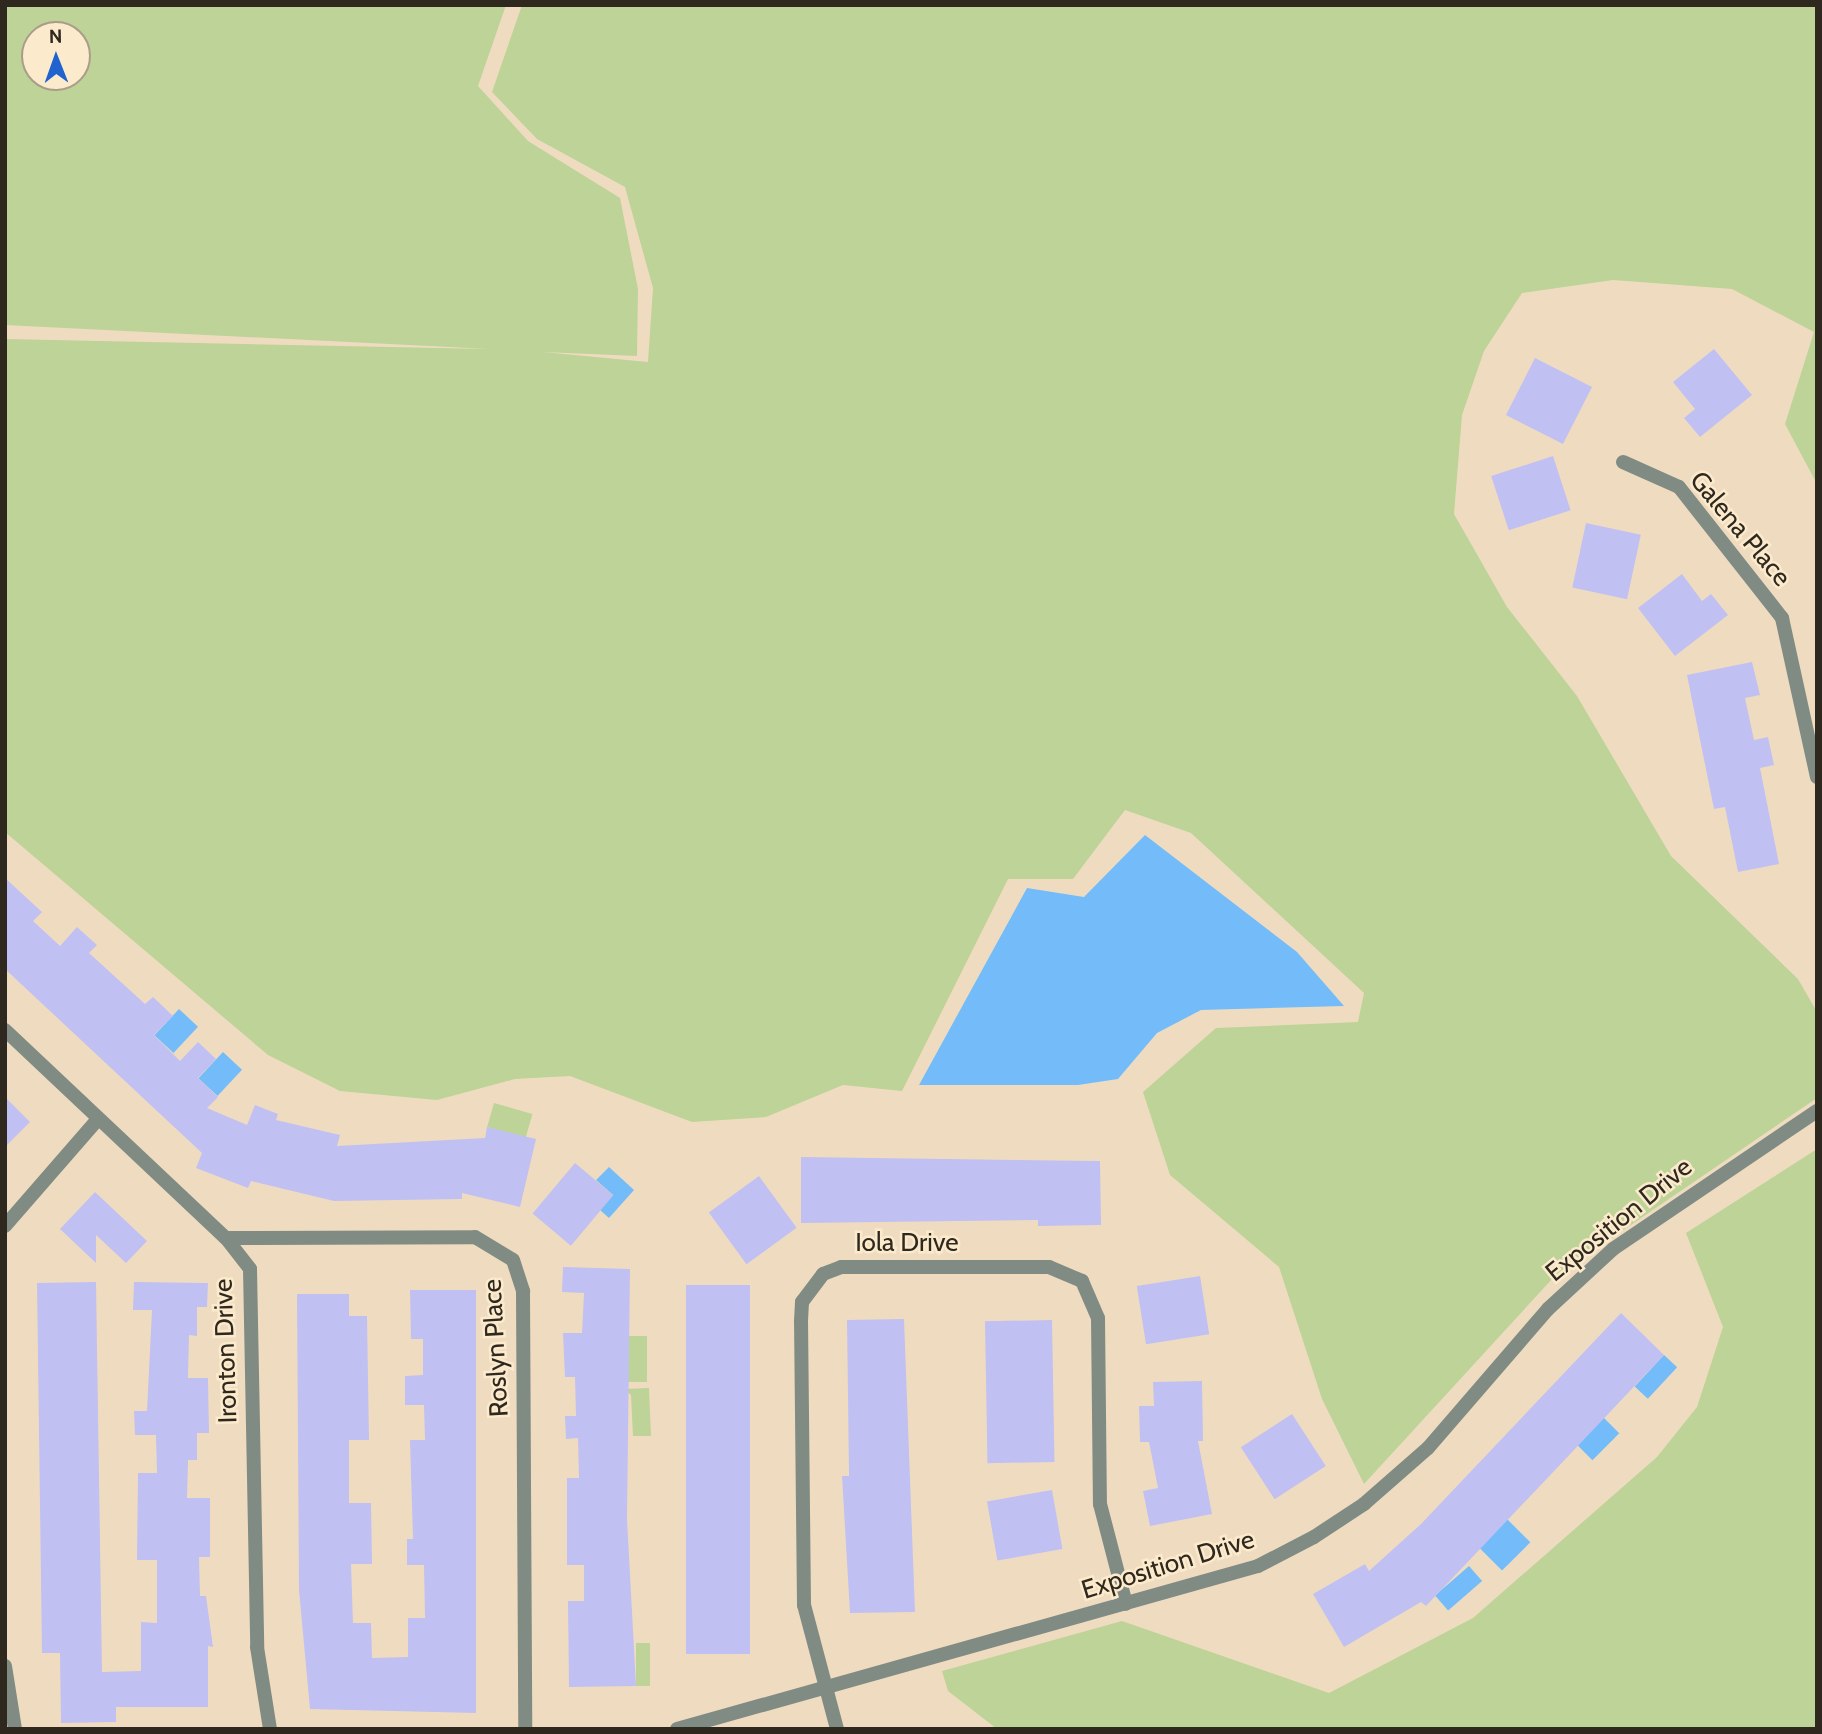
<!DOCTYPE html>
<style>
body{margin:0}
#map{position:relative;width:1822px;height:1734px;overflow:hidden;background:#efdcc0;font-family:Cabin,sans-serif}
div>[style]{position:absolute}
[style*='--x']{left:calc(var(--x)*1px);top:calc(var(--y)*1px);width:calc(var(--w)*1px);rotate:calc(var(--a)*1deg)}
.green>*{inset:0;background:#bdd397;transform-origin:0 0}
.water>*{inset:0;background:#73bcf9;transform-origin:0 0}
.building>*{inset:0;background:#c0c0f2;transform-origin:0 0}
.minor>*{height:14px;margin:-7px;padding:0 7px;transform-origin:7px;border-radius:7px;background:#808c83}
span{translate:-50% -50%;white-space:nowrap;text-align:center;line-height:1.15;-webkit-text-stroke:5px #fceacd;paint-order:stroke}
.street-label{font-size:26px;color:#2f281e}
.frame{position:absolute;inset:0;border:7px solid #2f281e;pointer-events:none}
.north{position:absolute;left:21px;top:21px;width:70px;height:70px;box-sizing:border-box;background:#fceacd;border:2px solid #aa9c87;border-radius:50%;rotate:359deg;font-size:19px;font-weight:700;line-height:28px;text-align:center;color:#2f281e}
.north::after{content:'';display:block;margin:auto;width:24px;height:32px;background:#2062ce;clip-path:polygon(50% 0,100% 100%,50% 72%,0 100%)}
</style>
<div id="map">
<div class="green">
<i style="clip-path:polygon(evenodd,5px 5px,506px 5px,478px 86px,528px 141px,620px 198px,638px 289px,637px 356px,543px 352px,648px 362px,653px 288px,625px 187px,537px 139px,492px 92px,522px 5px,1817px 5px,1817px 484px,1785px 424px,1814px 332px,1732px 289px,1613px 280px,1522px 293px,1484px 351px,1462px 415px,1454px 514px,1507px 607px,1577px 696px,1671px 856px,1798px 979px,1817px 1012px,1817px 1098px,1553px 1278px,1364px 1484px,1322px 1399px,1279px 1267px,1170px 1175px,1143px 1092px,1216px 1028px,1358px 1022px,1364px 993px,1191px 833px,1125px 810px,1073px 879px,1008px 879px,902px 1091px,843px 1085px,766px 1117px,692px 1122px,570px 1076px,515px 1079px,437px 1100px,340px 1091px,268px 1055px,5px 832px,5px 339px,489px 349px,5px 325px,5px 5px,35px 35px,77px 35px,77px 77px,35px 77px,35px 35px)"></i>
<i style="left:494px;top:1103px;width:40px;height:25px;rotate:16deg"></i>
<i style="clip-path:polygon(1817px 1149px,1817px 1729px,997px 1729px,948px 1691px,942px 1671px,1122px 1621px,1329px 1693px,1473px 1618px,1657px 1457px,1697px 1407px,1723px 1327px,1686px 1233px)"></i>
<i style="left:628px;top:1336px;width:19px;height:46px"></i>
<i style="clip-path:polygon(649px 1388px,651px 1436px,633px 1436px,631px 1395px,624px 1389px)"></i>
<i style="left:636px;top:1643px;width:14px;height:43px"></i>
</div>
<div class="water">
<i style="clip-path:polygon(1145px 835px,1297px 952px,1344px 1006px,1201px 1010px,1157px 1033px,1118px 1079px,1078px 1085px,919px 1085px,1027px 888px,1084px 897px)"></i>
<i style="left:179px;top:1009px;width:26px;height:36px;rotate:43deg"></i>
<i style="left:223px;top:1052px;width:26px;height:36px;rotate:43deg"></i>
<i style="clip-path:polygon(609px 1167px,634px 1190px,609px 1218px,600px 1210px,613px 1195px,596px 1180px)"></i>
<i style="left:1664px;top:1355px;width:18px;height:43px;rotate:43deg"></i>
<i style="left:1603px;top:1417px;width:23px;height:38px;rotate:45deg"></i>
<i style="left:1507px;top:1519px;width:33px;height:40px;rotate:45deg"></i>
<i style="left:1469px;top:1566px;width:20px;height:45px;rotate:49deg"></i>
</div>
<div class="building">
<i style="clip-path:polygon(1714px 349px,1752px 395px,1700px 437px,1684px 418px,1695px 409px,1673px 382px)"></i>
<i style="left:1535px;top:358px;width:64px;height:64px;rotate:27deg"></i>
<i style="left:1553px;top:456px;width:57px;height:65px;rotate:72deg"></i>
<i style="left:1586px;top:523px;width:56px;height:66px;rotate:12deg"></i>
<i style="clip-path:polygon(1682px 574px,1702px 601px,1711px 594px,1728px 615px,1675px 656px,1638px 608px)"></i>
<i style="clip-path:polygon(1752px 662px,1760px 695px,1745px 698px,1754px 740px,1768px 737px,1774px 765px,1760px 768px,1779px 864px,1738px 872px,1725px 807px,1714px 809px,1687px 675px)"></i>
<i style="clip-path:polygon(5px 878px,42px 912px,33px 921px,60px 946px,77px 927px,97px 945px,89px 953px,145px 1004px,153px 997px,173px 1016px,154px 1035px,180px 1061px,198px 1042px,216px 1059px,198px 1078px,218px 1097px,207px 1108px,247px 1125px,255px 1105px,278px 1114px,276px 1120px,340px 1135px,337px 1146px,485px 1138px,487px 1127px,536px 1139px,520px 1207px,462px 1193px,462px 1199px,334px 1201px,251px 1181px,248px 1188px,196px 1168px,202px 1153px,5px 969px)"></i>
<i style="clip-path:polygon(5px 1097px,30px 1122px,5px 1147px)"></i>
<i style="clip-path:polygon(801px 1157px,1100px 1161px,1101px 1225px,1038px 1226px,1038px 1220px,801px 1223px)"></i>
<i style="left:575px;top:1163px;width:50px;height:66px;rotate:40deg"></i>
<i style="left:759px;top:1176px;width:64px;height:62px;rotate:54deg"></i>
<i style="clip-path:polygon(95px 1192px,147px 1241px,126px 1263px,96px 1235px,96px 1263px,60px 1229px)"></i>
<i style="clip-path:polygon(563px 1267px,630px 1269px,627px 1519px,636px 1686px,569px 1687px,568px 1601px,584px 1601px,584px 1565px,567px 1565px,567px 1478px,579px 1478px,578px 1438px,566px 1439px,565px 1416px,576px 1416px,575px 1377px,565px 1377px,563px 1333px,582px 1333px,584px 1293px,562px 1292px)"></i>
<i style="left:1200px;top:1276px;width:59px;height:64px;rotate:81deg"></i>
<i style="clip-path:polygon(96px 1282px,102px 1672px,141px 1671px,141px 1622px,157px 1623px,157px 1560px,137px 1560px,138px 1473px,157px 1473px,156px 1435px,135px 1435px,134px 1411px,147px 1411px,152px 1310px,133px 1310px,134px 1282px,208px 1283px,207px 1307px,197px 1307px,197px 1336px,189px 1335px,188px 1378px,208px 1378px,209px 1433px,197px 1433px,197px 1460px,188px 1460px,187px 1498px,210px 1498px,210px 1557px,199px 1557px,200px 1596px,206px 1596px,213px 1647px,208px 1646px,208px 1707px,116px 1707px,116px 1722px,61px 1723px,60px 1653px,42px 1653px,37px 1283px)"></i>
<i style="left:686px;top:1285px;width:64px;height:369px"></i>
<i style="clip-path:polygon(410px 1290px,476px 1290px,476px 1713px,310px 1709px,299px 1590px,297px 1294px,349px 1294px,349px 1316px,367px 1316px,369px 1440px,349px 1440px,349px 1503px,371px 1503px,372px 1564px,351px 1564px,353px 1623px,371px 1623px,372px 1658px,408px 1657px,408px 1618px,425px 1618px,424px 1565px,407px 1565px,407px 1539px,413px 1539px,410px 1440px,425px 1440px,424px 1405px,405px 1405px,405px 1376px,423px 1375px,423px 1339px,411px 1339px)"></i>
<i style="clip-path:polygon(1621px 1313px,1664px 1355px,1426px 1606px,1421px 1602px,1344px 1647px,1313px 1594px,1365px 1564px,1369px 1571px,1421px 1524px)"></i>
<i style="clip-path:polygon(904px 1319px,915px 1612px,850px 1613px,842px 1476px,849px 1476px,847px 1320px)"></i>
<i style="left:1052px;top:1320px;width:142px;height:67px;rotate:89deg"></i>
<i style="clip-path:polygon(1202px 1381px,1203px 1441px,1198px 1441px,1212px 1514px,1150px 1526px,1143px 1491px,1158px 1488px,1149px 1442px,1140px 1442px,1139px 1406px,1154px 1406px,1153px 1382px)"></i>
<i style="left:1292px;top:1414px;width:62px;height:61px;rotate:57deg"></i>
<i style="left:1052px;top:1490px;width:60px;height:66px;rotate:80deg"></i>
</div>
<div class="minor">
<i style="--x:1623;--y:462;--w:61;--a:24.1"></i>
<i style="--x:1679;--y:487;--w:167;--a:51.8"></i>
<i style="--x:1782;--y:618;--w:163;--a:77.6"></i>
<i style="--x:5;--y:1030;--w:303;--a:43.3"></i>
<i style="--x:226;--y:1238;--w:39;--a:52"></i>
<i style="--x:250;--y:1269;--w:378;--a:88.9"></i>
<i style="--x:257;--y:1647;--w:83;--a:81"></i>
<i style="--x:5;--y:1226;--w:142;--a:-49"></i>
<i style="--x:226;--y:1238;--w:249;--a:-0.2"></i>
<i style="--x:475;--y:1237;--w:44;--a:31.2"></i>
<i style="--x:513;--y:1260;--w:33;--a:72"></i>
<i style="--x:523;--y:1291;--w:438;--a:89.7"></i>
<i style="--x:5;--y:1666;--w:64;--a:81"></i>
<i style="--x:677;--y:1729;--w:603;--a:-15.67"></i>
<i style="--x:1258;--y:1566;--w:63;--a:-27.4"></i>
<i style="--x:1314;--y:1537;--w:60;--a:-33.4"></i>
<i style="--x:1364;--y:1504;--w:85;--a:-41.2"></i>
<i style="--x:1428;--y:1448;--w:184;--a:-49.2"></i>
<i style="--x:1548;--y:1309;--w:88;--a:-42.7"></i>
<i style="--x:1613;--y:1249;--w:246;--a:-34.1"></i>
<i style="--x:837;--y:1729;--w:128;--a:-104.9"></i>
<i style="--x:804;--y:1605;--w:284;--a:-90.6"></i>
<i style="--x:801;--y:1321;--w:19;--a:-87"></i>
<i style="--x:802;--y:1302;--w:35;--a:-53"></i>
<i style="--x:823;--y:1274;--w:19;--a:-21"></i>
<i style="--x:841;--y:1267;--w:208;--a:0"></i>
<i style="--x:1049;--y:1267;--w:36;--a:23"></i>
<i style="--x:1082;--y:1281;--w:40;--a:66.6"></i>
<i style="--x:1098;--y:1318;--w:186;--a:89.4"></i>
<i style="--x:1100;--y:1504;--w:103;--a:75.4"></i>
</div>
<div class="street-label">
<span style="left:1740px;top:529px;rotate:50deg">Galena Place</span>
<span style="left:1619px;top:1220px;rotate:-39deg">Exposition Drive</span>
<span style="left:907px;top:1243px">Iola Drive</span>
<span style="left:496px;top:1348px;rotate:-93deg">Roslyn Place</span>
<span style="left:226px;top:1351px;rotate:-92deg">Ironton Drive</span>
<span style="left:1168px;top:1565px;rotate:-17deg">Exposition Drive</span>
</div>
<div class="frame"></div>
<div class="north">N</div>
</div>
